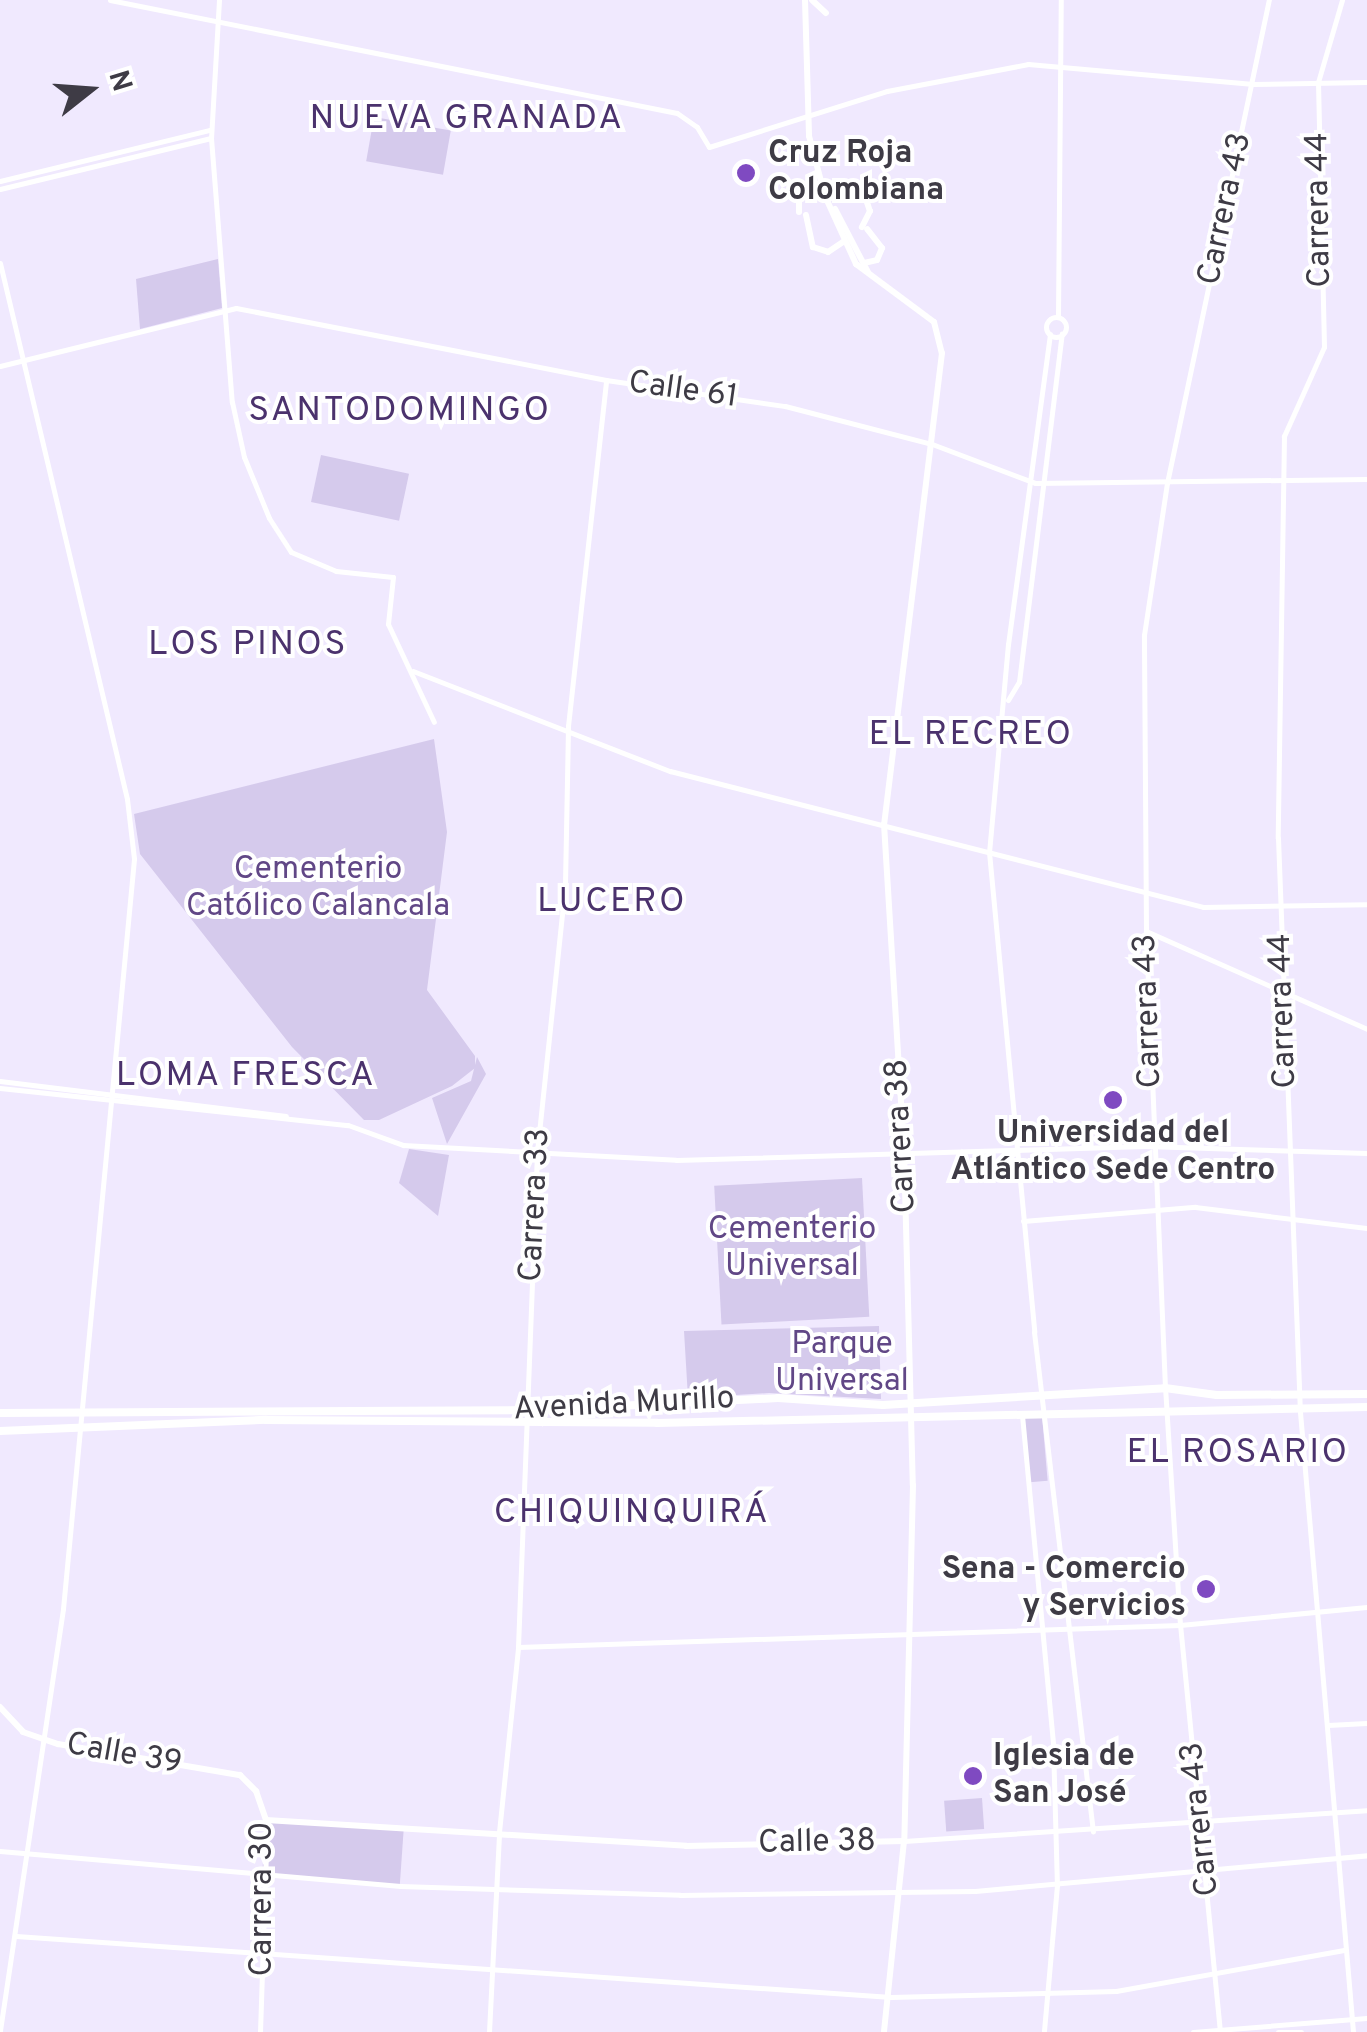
<!DOCTYPE html>
<meta charset="utf-8">
<style>
body{margin:0}
#map{position:relative;width:1367px;height:2032px;overflow:hidden;background:#f0e9fe;font-family:Overpass,sans-serif}
div>[style]{position:absolute}
[style*='--x']{left:calc(var(--x)*1px);top:calc(var(--y)*1px);width:calc(var(--w)*1px);rotate:calc(var(--a)*1deg)}
.green>*{inset:0;background:#d5caec;transform-origin:0 0}
.tertiary>*{height:5px;margin:-2.5px;padding:0 2.5px;transform-origin:2.5px;border-radius:2.5px;background:#fff}
.tertiary>.ring{margin:-2.5px;padding:0;box-sizing:content-box;background:none;border:5px solid #fff;border-radius:50%}
.secondary>*{height:6px;margin:-3px;padding:0 3px;transform-origin:3px;border-radius:3px;background:#fff}
.primary>*{height:8px;margin:-4px;padding:0 4px;transform-origin:4px;border-radius:4px;background:#fff}
.dots>*{width:28px;height:28px;translate:-50% -50%;box-sizing:border-box;border:5px solid #fff;border-radius:50%}
span{translate:-50% -50%;white-space:nowrap;text-align:center;line-height:1.15;-webkit-text-stroke:8px #fff;paint-order:stroke}
.poi-label{font-size:32px;color:#3e3b45;font-weight:700}
.left{translate:0 -50%;text-align:left}
.right{translate:-100% -50%;text-align:right}
.street-label{font-size:32px;color:#3e3b45}
.park-label{font-size:32px;color:#614786}
.neighbourhood-label{font-size:35px;color:#4b326d;letter-spacing:2.5px}
.north{position:absolute;left:40px;top:40px;width:100px;height:100px;-webkit-text-stroke:8px #fff;paint-order:stroke;rotate:73deg;font-size:28px;font-weight:700;line-height:40px;text-align:center;color:#3e3b45}
.north::after{content:'';display:block;margin:auto;width:35px;height:45px;background:#3e3b45;clip-path:polygon(50% 0,100% 100%,50% 72%,0 100%)}
</style>
<div id="map">
<div class="green">
<i style="left:374px;top:117px;width:78px;height:45px;rotate:10deg"></i>
<i style="clip-path:polygon(218px 259px,222px 308px,140px 329px,136px 279px)"></i>
<i style="left:321px;top:455px;width:90px;height:48px;rotate:12deg"></i>
<i style="clip-path:polygon(434px 739px,447px 832px,427px 990px,475px 1056px,475px 1068px,452px 1086px,379px 1120px,364px 1120px,292px 1047px,140px 854px,134px 814px)"></i>
<i style="clip-path:polygon(477px 1057px,486px 1074px,447px 1144px,432px 1098px,471px 1081px)"></i>
<i style="clip-path:polygon(409px 1149px,449px 1155px,438px 1216px,399px 1183px)"></i>
<i style="left:862px;top:1178px;width:139px;height:148px;rotate:87deg"></i>
<i style="clip-path:polygon(879px 1326px,881px 1399px,769px 1393px,688px 1398px,684px 1331px)"></i>
<i style="left:1042px;top:1416px;width:65px;height:18px;rotate:85deg"></i>
<i style="left:982px;top:1798px;width:31px;height:38px;rotate:86deg"></i>
<i style="left:266px;top:1820px;width:138px;height:56px;rotate:4deg"></i>
</div>
<div class="tertiary">
<i style="--x:110;--y:0;--w:578;--a:11.27"></i>
<i style="--x:677;--y:113;--w:24;--a:35"></i>
<i style="--x:697;--y:127;--w:23;--a:59"></i>
<i style="--x:709;--y:147;--w:187;--a:-17.5"></i>
<i style="--x:887;--y:91;--w:144;--a:-10.8"></i>
<i style="--x:1028;--y:64;--w:226;--a:5.1"></i>
<i style="--x:1253;--y:84;--w:114;--a:-1"></i>
<i style="--x:219;--y:0;--w:138;--a:93.3"></i>
<i style="--x:211;--y:138;--w:265;--a:85.5"></i>
<i style="--x:232;--y:402;--w:56;--a:77.7"></i>
<i style="--x:244;--y:457;--w:66;--a:67.7"></i>
<i style="--x:269;--y:518;--w:40;--a:57.1"></i>
<i style="--x:291;--y:552;--w:49;--a:22.9"></i>
<i style="--x:336;--y:571;--w:57;--a:6"></i>
<i style="--x:393;--y:577;--w:47;--a:96.1"></i>
<i style="--x:388;--y:624;--w:108;--a:64.9"></i>
<i style="--x:1342;--y:0;--w:85;--a:106.3"></i>
<i style="--x:1318;--y:82;--w:265;--a:88.7"></i>
<i style="--x:1324;--y:347;--w:98;--a:114.2"></i>
<i style="--x:1284;--y:436;--w:402;--a:90.9"></i>
<i style="--x:1278;--y:838;--w:574;--a:87.81"></i>
<i style="--x:1300;--y:1412;--w:622;--a:85.11"></i>
<i style="--x:0;--y:181;--w:216;--a:-13.7"></i>
<i style="--x:0;--y:189;--w:217;--a:-13.6"></i>
<i style="--x:0;--y:263;--w:551;--a:76.67"></i>
<i style="--x:127;--y:799;--w:60;--a:83.3"></i>
<i style="--x:134;--y:859;--w:753;--a:95.41"></i>
<i style="--x:63;--y:1609;--w:427;--a:98.5"></i>
<i style="--x:1058;--y:317;--w:317;--a:-89.5"></i>
<i class="ring" style="left:1046px;top:317px;width:15px;height:15px"></i>
<i style="--x:1050;--y:334;--w:313;--a:97.7"></i>
<i style="--x:1008;--y:644;--w:209;--a:95.2"></i>
<i style="--x:989;--y:852;--w:482;--a:84.6"></i>
<i style="--x:1034;--y:1332;--w:503;--a:83.27"></i>
<i style="--x:0;--y:366;--w:243;--a:-13.8"></i>
<i style="--x:236;--y:308;--w:377;--a:11"></i>
<i style="--x:606;--y:380;--w:181;--a:8.3"></i>
<i style="--x:785;--y:406;--w:152;--a:14.5"></i>
<i style="--x:932;--y:444;--w:110;--a:20.7"></i>
<i style="--x:1035;--y:483;--w:332;--a:-0.7"></i>
<i style="--x:413;--y:671;--w:276;--a:21.3"></i>
<i style="--x:670;--y:771;--w:550;--a:14.31"></i>
<i style="--x:1203;--y:907;--w:164;--a:-1"></i>
<i style="--x:1008;--y:700;--w:21;--a:-59"></i>
<i style="--x:1019;--y:682;--w:351;--a:-83"></i>
<i style="--x:1146;--y:931;--w:242;--a:23.9"></i>
<i style="--x:0;--y:1081;--w:288;--a:7"></i>
<i style="--x:0;--y:1088;--w:350;--a:6.1"></i>
<i style="--x:348;--y:1125;--w:59;--a:20"></i>
<i style="--x:403;--y:1145;--w:273;--a:3.1"></i>
<i style="--x:676;--y:1160;--w:469;--a:-1.7"></i>
<i style="--x:1145;--y:1146;--w:222;--a:1.8"></i>
<i style="--x:1023;--y:1221;--w:173;--a:-4.7"></i>
<i style="--x:1195;--y:1207;--w:173;--a:7"></i>
<i style="--x:1022;--y:1415;--w:330;--a:84.6"></i>
<i style="--x:1053;--y:1744;--w:141;--a:88.4"></i>
<i style="--x:1057;--y:1885;--w:148;--a:95.1"></i>
<i style="--x:518;--y:1647;--w:662;--a:-1.9"></i>
<i style="--x:1180;--y:1625;--w:188;--a:-5.5"></i>
<i style="--x:1328;--y:1725;--w:39;--a:-3"></i>
<i style="--x:904;--y:1841;--w:464;--a:-3.8"></i>
<i style="--x:0;--y:1851;--w:402;--a:5"></i>
<i style="--x:400;--y:1886;--w:280;--a:1.8"></i>
<i style="--x:680;--y:1895;--w:295;--a:-0.8"></i>
<i style="--x:975;--y:1891;--w:394;--a:-5.2"></i>
<i style="--x:16;--y:1936;--w:877;--a:3.99"></i>
<i style="--x:891;--y:1997;--w:225;--a:-1.5"></i>
<i style="--x:1116;--y:1991;--w:233;--a:-10.2"></i>
<i style="--x:260;--y:2032;--w:212;--a:-88.1"></i>
<i style="--x:489;--y:2032;--w:200;--a:-87.1"></i>
<i style="--x:499;--y:1832;--w:186;--a:-84.1"></i>
<i style="--x:518;--y:1647;--w:495;--a:-87.8"></i>
<i style="--x:537;--y:1152;--w:269;--a:-84"></i>
<i style="--x:565;--y:884;--w:158;--a:-88.9"></i>
<i style="--x:568;--y:726;--w:348;--a:-83.7"></i>
<i style="--x:1193;--y:2032;--w:175;--a:-4.6"></i>
<i style="--x:1220;--y:2032;--w:409;--a:-95.6"></i>
<i style="--x:1180;--y:1625;--w:237;--a:-93.6"></i>
<i style="--x:1165;--y:1388;--w:457;--a:-92.4"></i>
<i style="--x:1146;--y:931;--w:296;--a:-90.4"></i>
<i style="--x:1144;--y:635;--w:154;--a:-81.4"></i>
<i style="--x:1167;--y:483;--w:494;--a:-78.1"></i>
<i style="--x:1278;--y:2032;--w:23;--a:0"></i>
</div>
<div class="secondary">
<i style="--x:805;--y:0;--w:136;--a:88.3"></i>
<i style="--x:809;--y:136;--w:62;--a:75.1"></i>
<i style="--x:825;--y:196;--w:75;--a:65.5"></i>
<i style="--x:856;--y:264;--w:97;--a:36.6"></i>
<i style="--x:934;--y:322;--w:32;--a:76"></i>
<i style="--x:942;--y:353;--w:475;--a:97"></i>
<i style="--x:884;--y:824;--w:326;--a:86.5"></i>
<i style="--x:904;--y:1149;--w:336;--a:88.5"></i>
<i style="--x:913;--y:1485;--w:356;--a:91.4"></i>
<i style="--x:904;--y:1841;--w:192;--a:96"></i>
<i style="--x:812;--y:0;--w:19;--a:43"></i>
<i style="--x:827;--y:189;--w:17;--a:-21"></i>
<i style="--x:843;--y:183;--w:23;--a:25"></i>
<i style="--x:864;--y:193;--w:19;--a:72"></i>
<i style="--x:870;--y:211;--w:18;--a:117"></i>
<i style="--x:835;--y:209;--w:71;--a:62.4"></i>
<i style="--x:799;--y:212;--w:24;--a:-90"></i>
<i style="--x:799;--y:188;--w:21;--a:-3"></i>
<i style="--x:806;--y:215;--w:33;--a:78"></i>
<i style="--x:813;--y:247;--w:16;--a:18"></i>
<i style="--x:828;--y:252;--w:18;--a:-34"></i>
<i style="--x:864;--y:263;--w:13;--a:-13"></i>
<i style="--x:877;--y:260;--w:13;--a:-67"></i>
<i style="--x:882;--y:248;--w:24;--a:-128"></i>
<i style="--x:0;--y:1707;--w:34;--a:47"></i>
<i style="--x:23;--y:1732;--w:37;--a:19"></i>
<i style="--x:58;--y:1744;--w:185;--a:9.7"></i>
<i style="--x:240;--y:1775;--w:23;--a:45"></i>
<i style="--x:256;--y:1791;--w:31;--a:71"></i>
<i style="--x:266;--y:1820;--w:421;--a:3.5"></i>
<i style="--x:686;--y:1846;--w:218;--a:-1.3"></i>
</div>
<div class="primary">
<i style="--x:0;--y:1413;--w:535;--a:-0.32"></i>
<i style="--x:535;--y:1410;--w:243;--a:-2.8"></i>
<i style="--x:778;--y:1398;--w:105;--a:3.8"></i>
<i style="--x:883;--y:1405;--w:283;--a:-3.4"></i>
<i style="--x:1165;--y:1388;--w:52;--a:7.7"></i>
<i style="--x:1217;--y:1395;--w:150;--a:-0.4"></i>
<i style="--x:0;--y:1431;--w:266;--a:-2.4"></i>
<i style="--x:266;--y:1420;--w:391;--a:0.4"></i>
<i style="--x:657;--y:1423;--w:710;--a:-1.29"></i>
</div>
<div class="dots">
<i style="left:746px;top:173px;background:#7f4ac1"></i>
<i style="left:1113px;top:1100px;background:#7f4ac1"></i>
<i style="left:1206px;top:1589px;background:#7f4ac1"></i>
<i style="left:973px;top:1776px;background:#7f4ac1"></i>
</div>
<div class="poi-label">
<span class="left" style="left:768px;top:173px">Cruz Roja<br>Colombiana</span>
<span style="left:1113px;top:1153px">Universidad del<br>Atlántico Sede Centro</span>
<span class="right" style="left:1186px;top:1589px">Sena - Comercio<br>y Servicios</span>
<span class="left" style="left:993px;top:1776px">Iglesia de<br>San José</span>
</div>
<div class="street-label">
<span style="left:1226px;top:209px;rotate:-78deg">Carrera 43</span>
<span style="left:1320px;top:210px;rotate:-91deg">Carrera 44</span>
<span style="left:683px;top:391px;rotate:8deg">Calle 61</span>
<span style="left:1149px;top:1011px;rotate:-92deg">Carrera 43</span>
<span style="left:1284px;top:1011px;rotate:-92deg">Carrera 44</span>
<span style="left:902px;top:1136px;rotate:-93deg">Carrera 38</span>
<span style="left:536px;top:1205px;rotate:-87deg">Carrera 33</span>
<span style="left:624px;top:1405px;rotate:-3deg">Avenida Murillo</span>
<span style="left:124px;top:1755px;rotate:10deg">Calle 39</span>
<span style="left:1201px;top:1819px;rotate:-96deg">Carrera 43</span>
<span style="left:817px;top:1843px;rotate:-1deg">Calle 38</span>
<span style="left:263px;top:1899px;rotate:-90deg">Carrera 30</span>
</div>
<div class="park-label">
<span style="left:318px;top:889px">Cementerio<br>Católico Calancala</span>
<span style="left:792px;top:1249px">Cementerio<br>Universal</span>
<span style="left:842px;top:1364px">Parque<br>Universal</span>
</div>
<div class="neighbourhood-label">
<span style="left:467px;top:119px">NUEVA GRANADA</span>
<span style="left:400px;top:411px">SANTODOMINGO</span>
<span style="left:248px;top:645px">LOS PINOS</span>
<span style="left:971px;top:735px">EL RECREO</span>
<span style="left:612px;top:902px">LUCERO</span>
<span style="left:246px;top:1076px">LOMA FRESCA</span>
<span style="left:1238px;top:1453px">EL ROSARIO</span>
<span style="left:632px;top:1513px">CHIQUINQUIRÁ</span>
</div>
<div class="north">N</div>
</div>
